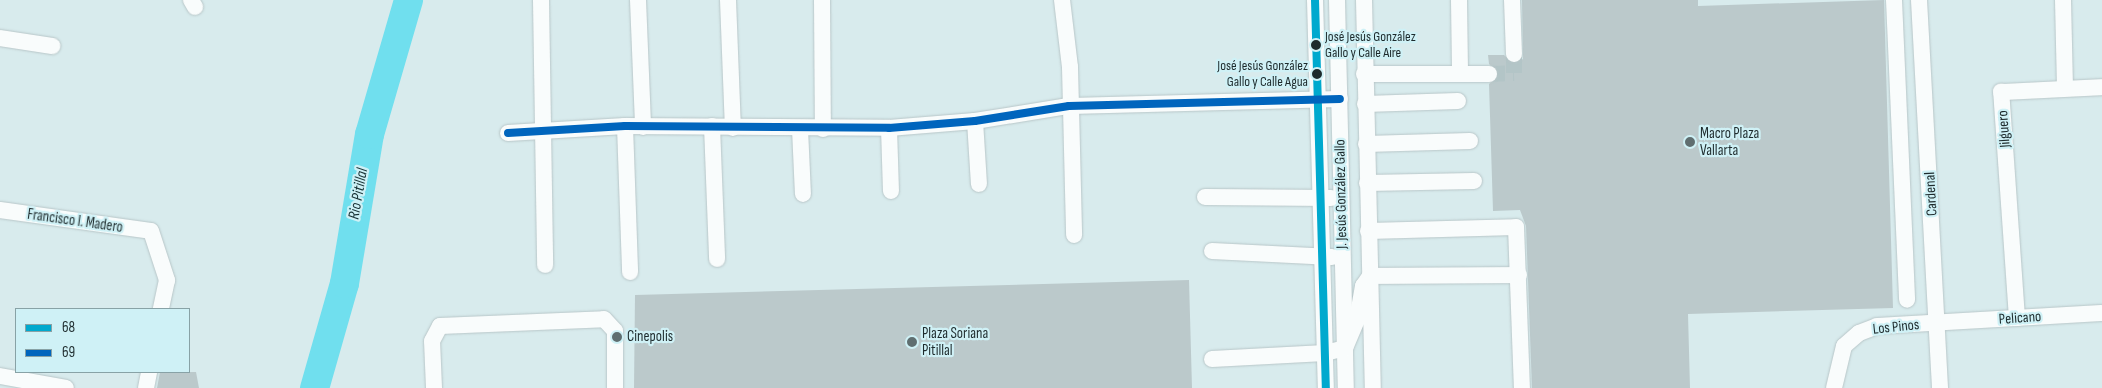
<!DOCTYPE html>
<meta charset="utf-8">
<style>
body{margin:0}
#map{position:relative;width:2102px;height:388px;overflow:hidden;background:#d8ebed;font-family:"Sofia Sans Condensed",sans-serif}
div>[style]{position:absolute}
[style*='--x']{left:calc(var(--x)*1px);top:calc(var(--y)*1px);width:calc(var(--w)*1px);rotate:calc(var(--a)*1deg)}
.river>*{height:29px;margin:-14.5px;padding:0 14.5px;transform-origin:14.5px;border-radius:14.5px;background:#70dfee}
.building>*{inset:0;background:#bbc9cb}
.minor-tunnel>*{height:16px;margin-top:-8px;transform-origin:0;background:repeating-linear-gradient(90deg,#b3c5c7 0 16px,transparent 0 24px)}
.roads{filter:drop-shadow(0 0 1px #b8c6c8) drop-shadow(0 0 1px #b8c6c8)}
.minor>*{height:16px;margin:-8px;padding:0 8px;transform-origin:8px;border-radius:8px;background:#f9fcfc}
.bus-1>*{height:8px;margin:-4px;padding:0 4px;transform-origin:4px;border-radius:4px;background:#00a9ce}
.bus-2>*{height:8px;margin:-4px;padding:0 4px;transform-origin:4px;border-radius:4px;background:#0065bd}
.dots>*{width:14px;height:14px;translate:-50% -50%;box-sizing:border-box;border:2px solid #cff1f6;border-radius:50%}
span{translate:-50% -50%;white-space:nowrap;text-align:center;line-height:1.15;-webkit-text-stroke:4.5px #cff1f6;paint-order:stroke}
.bus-label{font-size:14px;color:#1e2b2d}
.left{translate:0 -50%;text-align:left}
.right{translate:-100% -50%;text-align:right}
.street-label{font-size:15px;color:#1e2b2d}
.poi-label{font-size:15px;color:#1e2b2d}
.water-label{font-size:16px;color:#173033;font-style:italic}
.legend{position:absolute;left:15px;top:308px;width:175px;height:65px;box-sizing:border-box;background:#cff1f6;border:1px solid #88a2a6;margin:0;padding:6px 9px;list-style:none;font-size:15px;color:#1e2b2d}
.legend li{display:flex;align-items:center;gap:10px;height:25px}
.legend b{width:25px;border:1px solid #88a2a6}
</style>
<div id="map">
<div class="river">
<i style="--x:314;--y:388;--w:109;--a:-74.1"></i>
<i style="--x:344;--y:283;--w:151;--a:-80.5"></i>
<i style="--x:369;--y:134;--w:140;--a:-73.8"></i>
</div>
<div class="building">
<i style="clip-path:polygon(1522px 0,1698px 0,1698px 6px,1884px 0,1893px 308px,1688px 314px,1690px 388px,1532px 388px,1526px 226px,1520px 210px,1493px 211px,1489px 84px,1499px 74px,1489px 64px,1488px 55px,1504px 55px,1514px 64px,1523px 59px)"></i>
<i style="clip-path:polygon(1189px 280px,1192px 388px,634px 388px,635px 295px)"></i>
<i style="clip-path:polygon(160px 372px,196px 372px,199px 388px,157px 388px)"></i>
</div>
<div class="minor-tunnel">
<i style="--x:1489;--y:74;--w:25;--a:-2"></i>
<i style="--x:1514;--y:73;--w:19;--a:-90"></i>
</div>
<div class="roads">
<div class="minor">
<i style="--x:191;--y:0;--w:8;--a:60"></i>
<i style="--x:541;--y:0;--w:265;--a:89.1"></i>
<i style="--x:638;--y:0;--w:127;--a:87.7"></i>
<i style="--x:728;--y:0;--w:128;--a:87.8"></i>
<i style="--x:822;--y:0;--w:129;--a:89.6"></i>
<i style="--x:1062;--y:0;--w:67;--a:83.2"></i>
<i style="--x:1070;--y:67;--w:168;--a:88.6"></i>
<i style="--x:1315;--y:0;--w:388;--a:88.4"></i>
<i style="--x:1337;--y:0;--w:388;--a:88.7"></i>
<i style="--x:1364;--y:0;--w:388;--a:88.7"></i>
<i style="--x:1459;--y:0;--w:74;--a:89.2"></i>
<i style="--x:1512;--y:0;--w:54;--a:87.9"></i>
<i style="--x:1894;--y:0;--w:300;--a:87.5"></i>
<i style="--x:1919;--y:0;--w:389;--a:86.9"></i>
<i style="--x:2063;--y:0;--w:87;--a:88.7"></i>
<i style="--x:0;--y:38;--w:53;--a:8.7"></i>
<i style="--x:1364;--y:74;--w:125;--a:0"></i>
<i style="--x:1365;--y:104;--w:93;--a:-1.8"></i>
<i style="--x:975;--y:121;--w:63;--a:86.4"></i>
<i style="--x:625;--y:126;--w:146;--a:88"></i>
<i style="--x:712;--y:126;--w:133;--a:87.8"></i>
<i style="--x:889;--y:128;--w:63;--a:88.2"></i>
<i style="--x:800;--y:129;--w:65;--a:87.4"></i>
<i style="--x:508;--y:133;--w:117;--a:-3.4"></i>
<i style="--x:625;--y:126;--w:264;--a:0.4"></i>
<i style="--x:889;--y:128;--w:86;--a:-4.7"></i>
<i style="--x:975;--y:121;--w:95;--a:-9.1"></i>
<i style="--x:1069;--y:106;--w:271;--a:-1.5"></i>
<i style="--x:1366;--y:144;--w:104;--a:-1.7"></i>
<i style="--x:1367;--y:183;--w:107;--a:-1.1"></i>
<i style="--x:1205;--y:197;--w:126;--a:0.5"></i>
<i style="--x:0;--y:210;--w:152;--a:7.9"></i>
<i style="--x:151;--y:231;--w:52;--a:71.9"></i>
<i style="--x:167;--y:280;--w:30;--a:102"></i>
<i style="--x:1368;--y:231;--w:148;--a:-1.5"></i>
<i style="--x:1516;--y:227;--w:161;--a:87.9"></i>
<i style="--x:1212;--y:251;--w:120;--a:2.9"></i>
<i style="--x:2017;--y:318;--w:227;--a:-94"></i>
<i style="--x:2001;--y:92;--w:101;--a:-2.8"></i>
<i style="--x:1212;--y:359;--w:113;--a:-3"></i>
<i style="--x:1325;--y:353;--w:21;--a:-14"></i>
<i style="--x:1345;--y:348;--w:30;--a:-67"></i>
<i style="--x:1357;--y:320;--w:35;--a:-80"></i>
<i style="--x:1363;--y:286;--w:12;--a:-55"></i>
<i style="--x:1370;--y:276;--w:149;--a:-0.4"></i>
<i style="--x:0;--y:376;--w:67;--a:10.3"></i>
<i style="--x:146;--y:388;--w:16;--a:-79"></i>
<i style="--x:434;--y:388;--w:47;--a:-92.4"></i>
<i style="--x:432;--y:341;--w:17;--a:-62"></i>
<i style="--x:440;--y:326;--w:164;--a:-2.4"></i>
<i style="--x:604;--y:319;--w:16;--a:47"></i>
<i style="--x:615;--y:331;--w:57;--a:90"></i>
<i style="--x:1834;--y:388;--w:43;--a:-76.6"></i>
<i style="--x:1844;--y:346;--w:20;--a:-41"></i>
<i style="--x:1859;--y:333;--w:19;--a:-21"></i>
<i style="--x:1877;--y:326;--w:225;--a:-3.3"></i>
</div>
</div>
<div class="bus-1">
<i style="--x:1315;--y:0;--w:388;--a:88.4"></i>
</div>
<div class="bus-2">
<i style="--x:508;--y:133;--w:117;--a:-3.4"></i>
<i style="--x:625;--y:126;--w:264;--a:0.4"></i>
<i style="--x:889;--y:128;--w:86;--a:-4.7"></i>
<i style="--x:975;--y:121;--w:95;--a:-9.1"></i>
<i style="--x:1069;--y:106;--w:271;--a:-1.5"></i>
</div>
<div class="dots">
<i style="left:1316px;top:45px;background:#1e2b2d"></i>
<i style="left:1317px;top:74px;background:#1e2b2d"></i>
<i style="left:1690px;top:142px;background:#5f6e70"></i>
<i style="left:617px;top:337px;background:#5f6e70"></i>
<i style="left:912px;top:342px;background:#5f6e70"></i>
</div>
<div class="bus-label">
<span class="left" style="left:1325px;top:45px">José Jesús González<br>Gallo y Calle Aire</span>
<span class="right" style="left:1308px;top:74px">José Jesús González<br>Gallo y Calle Agua</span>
</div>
<div class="street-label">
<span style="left:2004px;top:129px;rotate:-94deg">Jilguero</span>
<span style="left:1341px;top:194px;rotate:-91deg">J. Jesús González Gallo</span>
<span style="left:1931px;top:194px;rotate:-93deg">Cardenal</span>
<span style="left:75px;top:221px;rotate:8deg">Francisco I. Madero</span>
<span style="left:2020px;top:318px;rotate:-4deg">Pelicano</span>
<span style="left:1896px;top:327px;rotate:-6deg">Los Pinos</span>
</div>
<div class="poi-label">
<span class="left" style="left:1700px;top:142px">Macro Plaza<br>Vallarta</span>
<span class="left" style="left:922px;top:342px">Plaza Soriana<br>Pitillal</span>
<span class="left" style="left:627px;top:337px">Cinepolis</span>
</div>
<div class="water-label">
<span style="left:359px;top:194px;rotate:-80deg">Rio Pitillal</span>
</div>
<ul class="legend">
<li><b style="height:6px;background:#00a9ce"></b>68</li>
<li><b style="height:6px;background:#0065bd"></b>69</li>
</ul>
</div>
